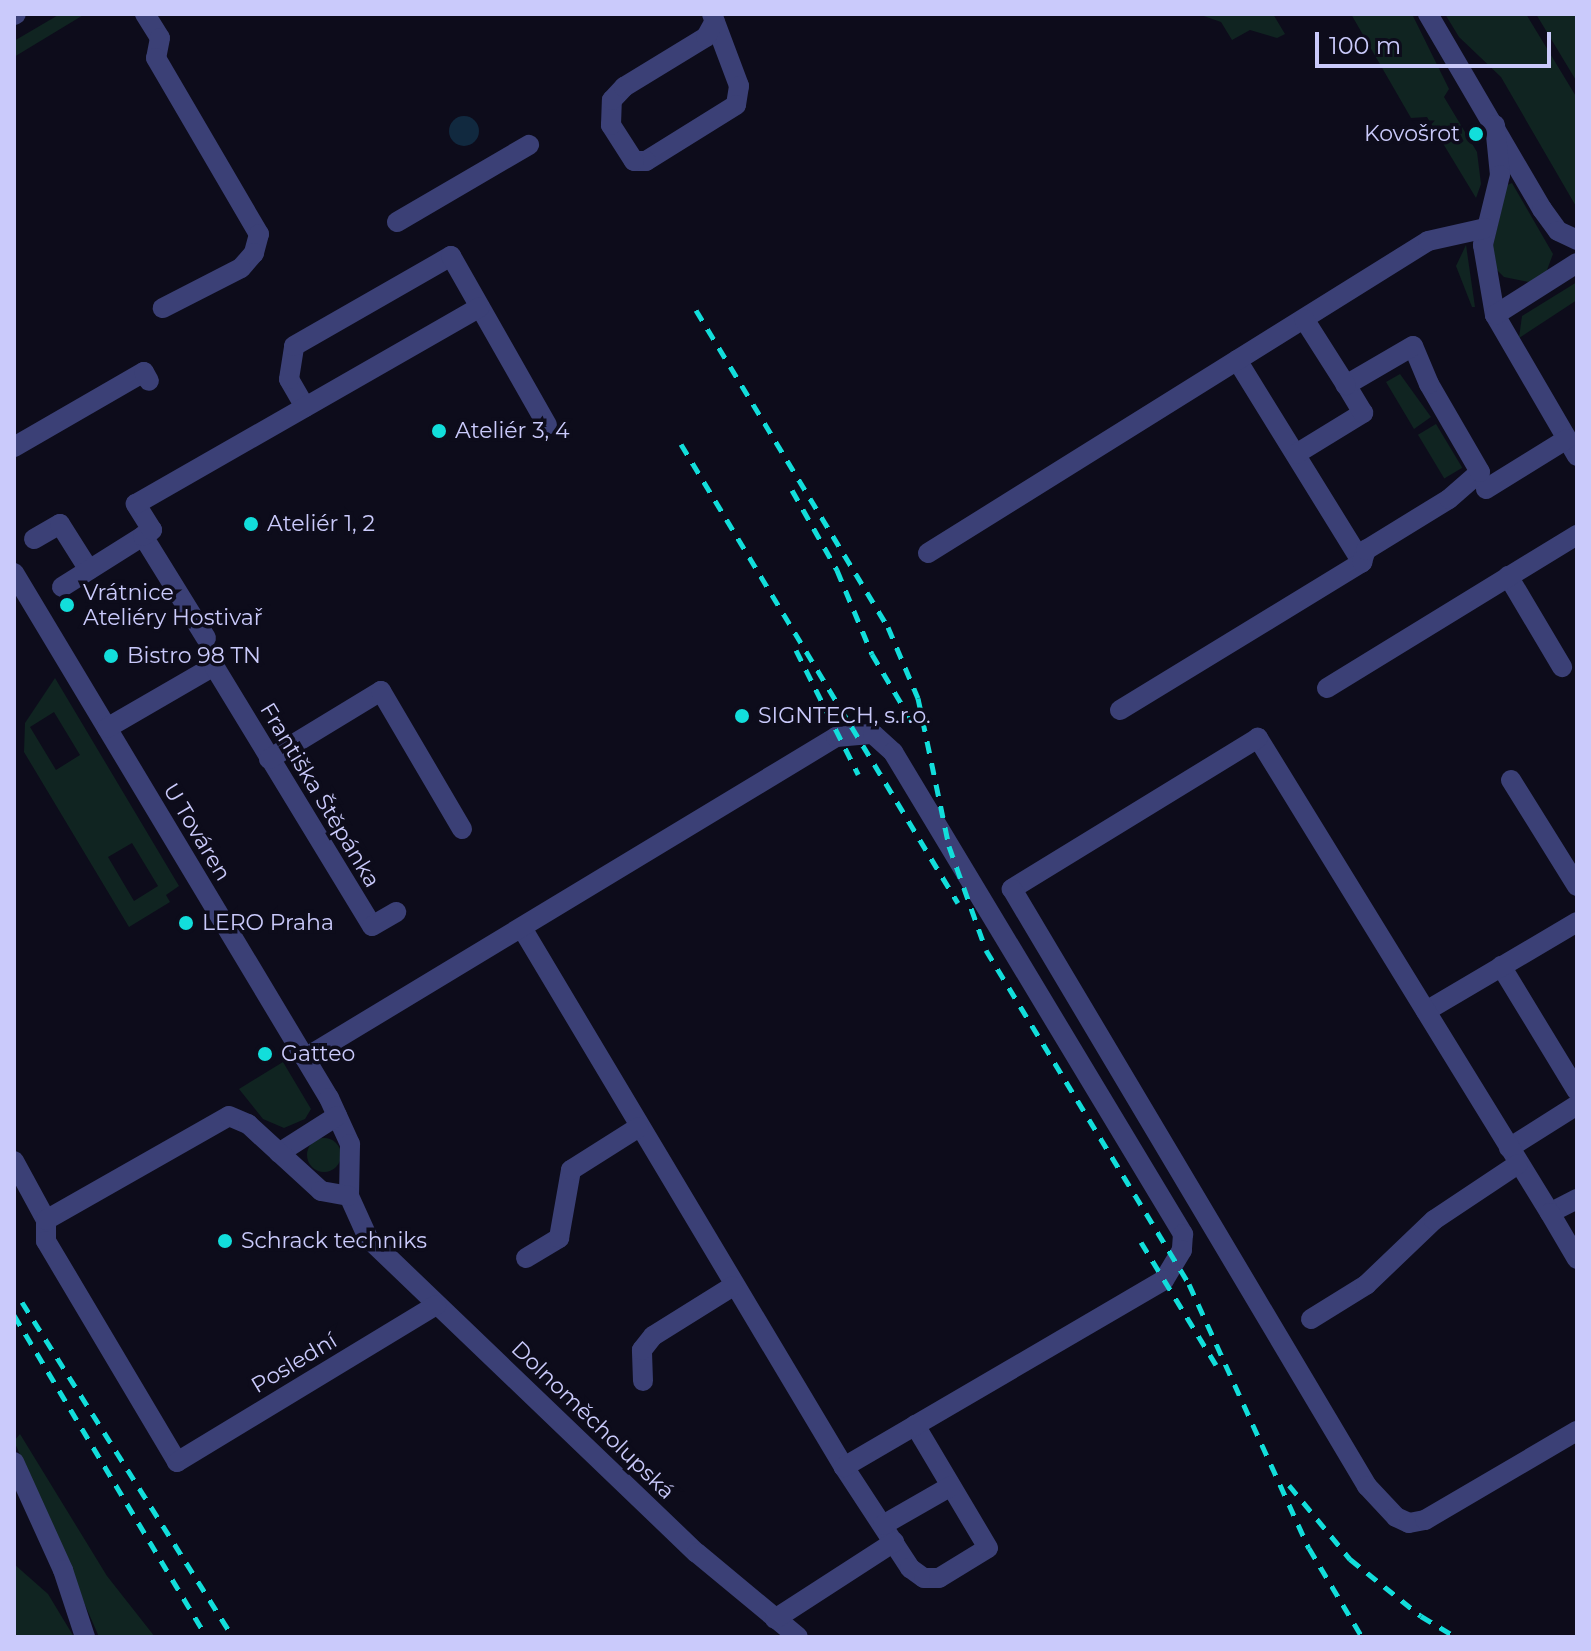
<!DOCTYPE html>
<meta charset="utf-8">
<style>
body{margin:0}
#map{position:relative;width:1591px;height:1651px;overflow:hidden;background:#0d0c1b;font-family:Montserrat,sans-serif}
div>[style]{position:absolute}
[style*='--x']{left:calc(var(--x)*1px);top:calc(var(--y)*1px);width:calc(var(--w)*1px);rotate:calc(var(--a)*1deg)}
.green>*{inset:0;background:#102421;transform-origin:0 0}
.round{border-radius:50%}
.water>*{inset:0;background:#11293f}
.stream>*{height:5px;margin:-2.5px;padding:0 2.5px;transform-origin:2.5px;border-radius:2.5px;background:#11293f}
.minor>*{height:20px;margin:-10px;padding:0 10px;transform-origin:10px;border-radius:10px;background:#3b4076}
.rail>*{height:5px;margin-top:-2.5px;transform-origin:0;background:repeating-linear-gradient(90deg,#12dedb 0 12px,transparent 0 22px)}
.dots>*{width:22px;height:22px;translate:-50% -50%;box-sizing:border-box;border:4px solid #0d0c1b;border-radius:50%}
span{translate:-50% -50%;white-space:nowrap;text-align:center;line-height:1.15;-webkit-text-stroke:7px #0d0c1b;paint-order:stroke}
.poi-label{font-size:22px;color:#cacafb}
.right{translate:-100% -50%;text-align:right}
.left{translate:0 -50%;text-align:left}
.street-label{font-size:22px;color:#cacafb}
.frame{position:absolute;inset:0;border:16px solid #cacafb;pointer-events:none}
.scale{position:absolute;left:1315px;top:32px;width:236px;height:36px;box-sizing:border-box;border:4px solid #cacafb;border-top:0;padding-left:10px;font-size:24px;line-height:28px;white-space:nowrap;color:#cacafb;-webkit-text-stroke:6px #0d0c1b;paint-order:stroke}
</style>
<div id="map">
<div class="green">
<i style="clip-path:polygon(60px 14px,85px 14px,14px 57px,14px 41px)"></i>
<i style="clip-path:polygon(1198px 14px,1273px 14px,1285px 34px,1277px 38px,1250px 30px,1232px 40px,1221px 22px)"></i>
<i style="clip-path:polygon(1351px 14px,1412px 14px,1449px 89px,1444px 97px,1477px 152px,1481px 184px,1476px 198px,1427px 117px,1411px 118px)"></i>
<i style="clip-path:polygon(1445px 14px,1526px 14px,1577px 98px,1577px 208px,1501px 77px,1459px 37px)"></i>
<i style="clip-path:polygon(1536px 14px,1577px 14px,1577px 82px)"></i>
<i style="clip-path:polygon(1512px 183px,1553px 254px,1544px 278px,1534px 283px,1504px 277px,1495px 268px,1492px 250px,1507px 185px)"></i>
<i style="clip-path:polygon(1466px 245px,1475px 307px,1472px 307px,1456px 266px)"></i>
<i style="clip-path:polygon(1577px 282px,1577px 300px,1519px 338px,1522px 316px)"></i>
<i style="clip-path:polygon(1400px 374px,1431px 417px,1414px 429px,1386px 382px)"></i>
<i style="left:1436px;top:424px;width:51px;height:21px;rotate:59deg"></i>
<i style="clip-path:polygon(evenodd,55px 678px,179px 886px,166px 895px,170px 902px,129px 927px,24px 752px,25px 723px,55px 678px,54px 712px,80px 755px,56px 770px,30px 727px,54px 712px,55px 678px,132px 843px,158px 886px,134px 901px,108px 857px,132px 843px)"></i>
<i style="clip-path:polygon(283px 1062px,311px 1109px,305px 1119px,284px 1128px,263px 1119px,239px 1089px)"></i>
<i class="round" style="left:307px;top:1138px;width:34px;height:34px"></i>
<i style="clip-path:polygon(20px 1434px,107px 1576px,155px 1637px,99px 1637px,14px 1441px)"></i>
<i style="clip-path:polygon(14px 1564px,48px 1594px,74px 1637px,14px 1637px)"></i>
</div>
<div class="water">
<i class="round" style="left:449px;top:116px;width:30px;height:30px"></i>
</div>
<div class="stream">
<i style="--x:14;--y:1636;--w:1;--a:45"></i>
</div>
<div class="minor">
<i style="--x:145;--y:14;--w:28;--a:58"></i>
<i style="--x:160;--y:38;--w:20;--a:101"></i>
<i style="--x:156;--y:58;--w:204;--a:59.7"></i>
<i style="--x:259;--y:234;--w:20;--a:105"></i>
<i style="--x:254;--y:253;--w:20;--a:131"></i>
<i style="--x:241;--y:268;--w:88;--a:152.9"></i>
<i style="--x:712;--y:14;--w:77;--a:69.4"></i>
<i style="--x:739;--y:86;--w:19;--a:99"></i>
<i style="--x:736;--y:105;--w:106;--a:148.1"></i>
<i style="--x:646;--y:161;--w:12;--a:180"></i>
<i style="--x:634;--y:161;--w:43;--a:-122.6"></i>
<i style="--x:611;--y:125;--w:25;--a:-88"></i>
<i style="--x:612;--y:100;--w:18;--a:-47"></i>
<i style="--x:624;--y:87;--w:96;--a:-31.4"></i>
<i style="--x:706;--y:37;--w:18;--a:-61"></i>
<i style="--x:1428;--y:14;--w:226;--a:59.7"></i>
<i style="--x:1542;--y:209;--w:27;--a:54"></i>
<i style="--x:1558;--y:231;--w:21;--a:25"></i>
<i style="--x:14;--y:15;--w:2;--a:-27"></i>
<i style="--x:1495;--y:125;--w:50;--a:84.3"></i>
<i style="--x:1500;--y:175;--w:72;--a:103.7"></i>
<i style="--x:1483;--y:245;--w:71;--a:80.3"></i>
<i style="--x:1495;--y:315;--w:163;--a:59.8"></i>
<i style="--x:397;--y:222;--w:153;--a:-30.3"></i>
<i style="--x:1495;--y:315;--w:97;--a:-32.4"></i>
<i style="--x:1237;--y:360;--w:238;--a:58.3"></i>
<i style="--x:305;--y:407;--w:32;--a:-120"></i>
<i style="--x:289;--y:379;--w:33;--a:-81"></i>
<i style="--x:294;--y:346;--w:181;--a:-29.8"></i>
<i style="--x:451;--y:256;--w:194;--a:60.4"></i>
<i style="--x:14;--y:447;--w:150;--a:-30"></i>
<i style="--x:144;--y:372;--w:10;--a:61"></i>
<i style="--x:1296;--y:454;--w:79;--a:-31.5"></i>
<i style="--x:1363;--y:413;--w:33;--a:-121"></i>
<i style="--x:1486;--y:489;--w:95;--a:-31.7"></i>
<i style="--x:34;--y:539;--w:30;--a:-30"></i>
<i style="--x:60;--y:524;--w:54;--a:57.8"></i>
<i style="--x:928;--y:553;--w:589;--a:-31.96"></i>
<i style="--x:1428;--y:241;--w:59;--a:-12.6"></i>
<i style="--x:14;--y:573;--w:612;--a:59.04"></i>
<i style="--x:329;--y:1098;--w:51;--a:65.5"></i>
<i style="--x:350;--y:1144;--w:52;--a:91.1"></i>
<i style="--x:349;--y:1196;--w:46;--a:65.7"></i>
<i style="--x:368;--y:1238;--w:455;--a:43.8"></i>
<i style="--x:697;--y:1553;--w:131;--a:39.7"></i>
<i style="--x:1508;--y:576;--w:106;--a:59.3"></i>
<i style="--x:62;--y:587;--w:96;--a:-32.2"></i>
<i style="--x:206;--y:638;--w:120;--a:-121.7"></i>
<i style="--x:143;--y:536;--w:11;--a:-34"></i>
<i style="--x:152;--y:530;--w:31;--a:-122"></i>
<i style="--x:136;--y:504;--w:396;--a:-29.8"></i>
<i style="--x:1327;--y:688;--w:293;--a:-31.5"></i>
<i style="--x:1120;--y:710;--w:284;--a:-31.4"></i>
<i style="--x:1362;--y:562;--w:13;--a:-72"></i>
<i style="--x:1366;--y:550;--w:97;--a:-31.6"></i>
<i style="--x:1449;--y:499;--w:41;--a:-41.1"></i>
<i style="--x:1480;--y:472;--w:102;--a:-120.1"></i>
<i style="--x:1429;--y:384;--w:41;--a:-112.8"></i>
<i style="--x:1413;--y:346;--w:78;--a:149.8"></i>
<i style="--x:1346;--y:385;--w:78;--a:-122.5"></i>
<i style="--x:107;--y:728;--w:124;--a:-30.1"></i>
<i style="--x:214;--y:666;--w:304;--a:58.7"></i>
<i style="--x:372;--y:926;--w:28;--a:-30"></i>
<i style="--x:269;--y:759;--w:131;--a:-31.3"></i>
<i style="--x:381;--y:691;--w:160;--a:59.6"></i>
<i style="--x:1511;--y:780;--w:125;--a:58.1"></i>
<i style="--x:522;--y:928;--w:628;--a:59.15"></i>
<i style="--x:844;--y:1467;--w:121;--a:56.8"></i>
<i style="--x:910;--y:1568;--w:17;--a:36"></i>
<i style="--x:924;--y:1578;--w:15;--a:0"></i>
<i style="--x:939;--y:1578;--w:57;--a:-31.5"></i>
<i style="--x:988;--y:1548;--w:143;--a:-120.7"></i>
<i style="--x:1501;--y:966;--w:146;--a:58.7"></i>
<i style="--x:1426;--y:1011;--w:175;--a:-30.5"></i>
<i style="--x:305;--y:1058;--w:620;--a:-31.15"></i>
<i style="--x:836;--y:737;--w:37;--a:-5"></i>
<i style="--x:873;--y:734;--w:27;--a:42"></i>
<i style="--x:893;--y:752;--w:563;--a:58.97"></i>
<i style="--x:1183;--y:1234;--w:16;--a:94"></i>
<i style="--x:1182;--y:1250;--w:35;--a:121"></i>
<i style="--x:1164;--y:1280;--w:371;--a:149.7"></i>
<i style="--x:1509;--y:1148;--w:80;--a:-32.3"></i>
<i style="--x:279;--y:1153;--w:69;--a:-32.5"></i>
<i style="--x:14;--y:1161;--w:67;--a:61.5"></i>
<i style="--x:46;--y:1220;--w:21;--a:90"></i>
<i style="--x:46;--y:1241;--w:257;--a:59.3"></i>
<i style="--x:177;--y:1462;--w:303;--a:-31.2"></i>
<i style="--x:1577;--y:1199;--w:30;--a:153"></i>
<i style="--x:1550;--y:1213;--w:558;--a:-121.58"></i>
<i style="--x:1258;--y:738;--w:289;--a:148.5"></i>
<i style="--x:1012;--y:889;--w:695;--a:59.26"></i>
<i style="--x:1367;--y:1486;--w:42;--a:46.9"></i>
<i style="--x:1396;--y:1517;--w:14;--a:25"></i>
<i style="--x:1409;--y:1523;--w:16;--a:-11"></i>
<i style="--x:1425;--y:1520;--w:176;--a:-30.4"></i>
<i style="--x:1550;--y:1213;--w:53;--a:59.6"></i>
<i style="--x:46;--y:1220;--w:210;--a:-29.6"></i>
<i style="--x:229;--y:1116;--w:21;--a:23"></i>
<i style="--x:248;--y:1124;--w:99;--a:42.5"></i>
<i style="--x:321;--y:1191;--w:28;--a:10"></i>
<i style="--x:526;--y:1258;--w:39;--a:-31"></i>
<i style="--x:559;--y:1238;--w:69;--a:-80"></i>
<i style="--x:571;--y:1170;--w:80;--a:-32.3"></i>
<i style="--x:1311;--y:1319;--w:65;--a:-31.7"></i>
<i style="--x:1366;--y:1285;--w:94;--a:-43.7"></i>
<i style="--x:1434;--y:1220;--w:101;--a:-33.7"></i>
<i style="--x:643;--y:1381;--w:31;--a:-92"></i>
<i style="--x:642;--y:1350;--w:18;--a:-52"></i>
<i style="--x:653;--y:1336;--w:94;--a:-32"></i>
<i style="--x:14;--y:1462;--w:119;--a:65.6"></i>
<i style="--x:63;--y:1570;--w:71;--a:71.8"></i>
<i style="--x:883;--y:1525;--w:78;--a:-29.8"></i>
<i style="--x:775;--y:1619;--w:142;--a:-32.9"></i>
</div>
<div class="rail">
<i style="--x:696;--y:310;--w:371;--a:58.8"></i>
<i style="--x:888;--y:627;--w:77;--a:67.1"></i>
<i style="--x:918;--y:698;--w:151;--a:78.2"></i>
<i style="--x:949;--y:846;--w:110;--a:70.4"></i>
<i style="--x:986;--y:950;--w:391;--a:58.7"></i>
<i style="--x:1189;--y:1284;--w:290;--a:65.6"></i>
<i style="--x:1309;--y:1548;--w:104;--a:59.2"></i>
<i style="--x:681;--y:444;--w:536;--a:58.89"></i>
<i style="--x:792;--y:490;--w:92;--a:60.6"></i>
<i style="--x:837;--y:570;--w:91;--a:67.4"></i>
<i style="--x:872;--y:654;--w:82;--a:59.4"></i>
<i style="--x:796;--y:650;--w:139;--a:63.4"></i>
<i style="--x:1141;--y:1242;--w:144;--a:58.6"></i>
<i style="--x:22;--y:1302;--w:396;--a:57.8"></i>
<i style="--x:14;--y:1315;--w:375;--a:59.1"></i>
<i style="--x:1289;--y:1485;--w:96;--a:50.5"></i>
<i style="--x:1350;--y:1559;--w:91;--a:38.8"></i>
<i style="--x:1421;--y:1616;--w:41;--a:31"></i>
</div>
<div class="dots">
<i style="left:1476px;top:134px;background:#12dedb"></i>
<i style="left:439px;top:431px;background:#12dedb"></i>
<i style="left:251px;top:524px;background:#12dedb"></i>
<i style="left:67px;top:605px;background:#12dedb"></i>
<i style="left:111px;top:656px;background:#12dedb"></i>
<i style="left:742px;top:716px;background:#12dedb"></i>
<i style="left:186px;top:923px;background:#12dedb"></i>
<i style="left:265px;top:1054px;background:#12dedb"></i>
<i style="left:225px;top:1241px;background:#12dedb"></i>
</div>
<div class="poi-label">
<span class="right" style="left:1460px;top:134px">Kovošrot</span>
<span class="left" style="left:455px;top:431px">Ateliér 3, 4</span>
<span class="left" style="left:267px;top:524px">Ateliér 1, 2</span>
<span class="left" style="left:83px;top:605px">Vrátnice<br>Ateliéry Hostivař</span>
<span class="left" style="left:127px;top:656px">Bistro 98 TN</span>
<span class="left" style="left:758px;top:716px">SIGNTECH, s.r.o.</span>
<span class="left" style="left:202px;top:923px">LERO Praha</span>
<span class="left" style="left:281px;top:1054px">Gatteo</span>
<span class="left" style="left:241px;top:1241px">Schrack techniks</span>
</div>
<div class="street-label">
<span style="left:320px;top:795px;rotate:59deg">Františka Štěpánka</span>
<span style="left:197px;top:832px;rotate:59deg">U Továren</span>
<span style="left:294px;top:1363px;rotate:-31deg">Poslední</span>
<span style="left:593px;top:1420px;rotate:44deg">Dolnoměcholupská</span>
</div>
<div class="frame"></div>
<div class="scale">100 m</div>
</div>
